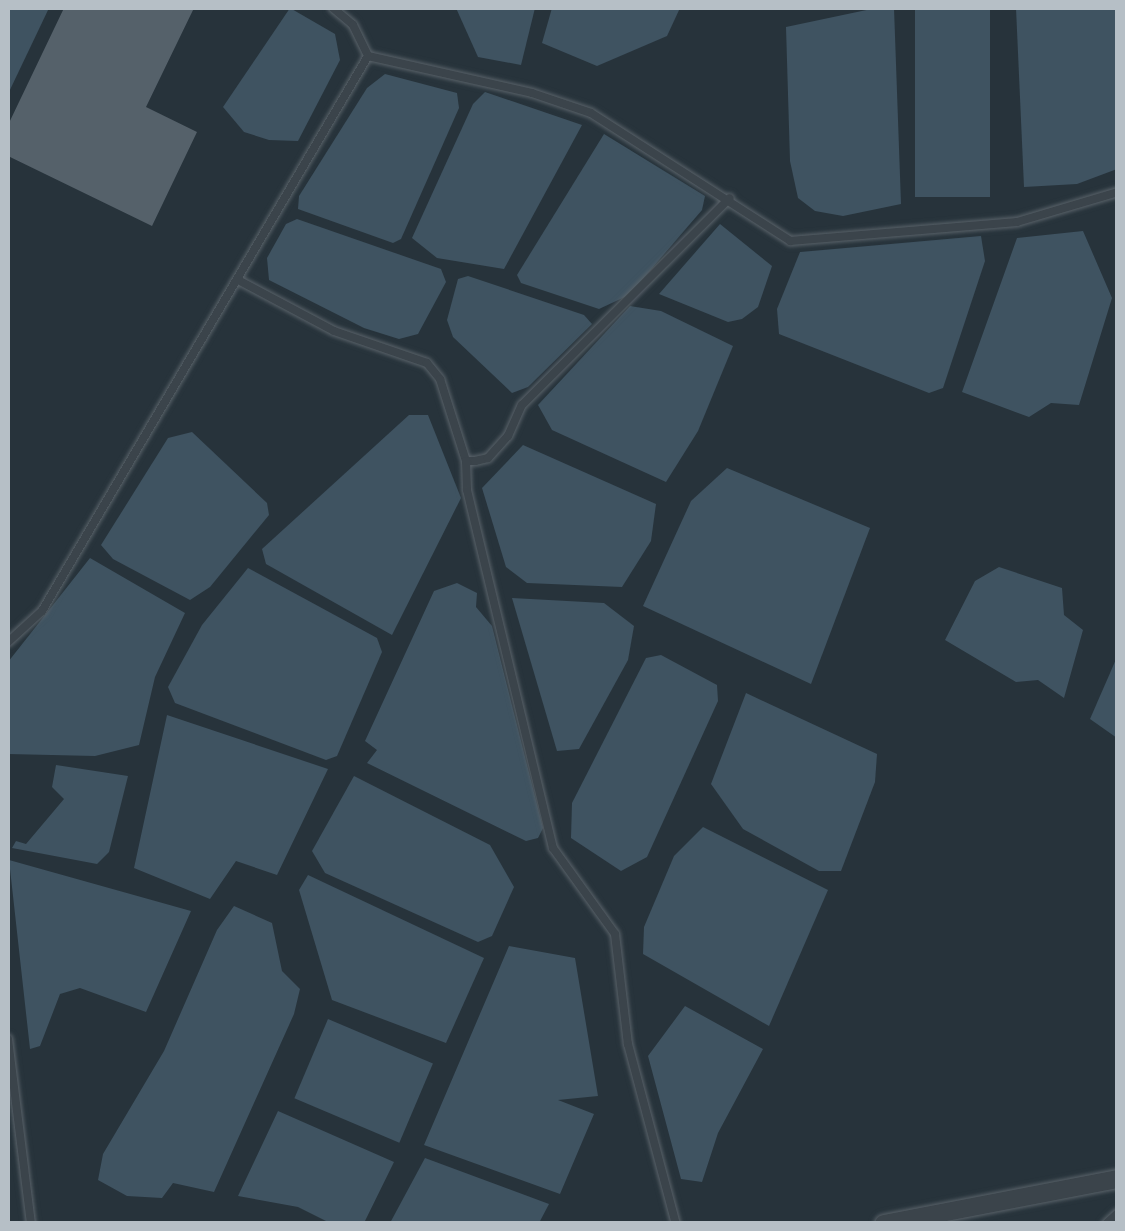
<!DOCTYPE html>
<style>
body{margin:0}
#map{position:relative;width:1125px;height:1231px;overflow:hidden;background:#27333b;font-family:"Archivo Narrow",sans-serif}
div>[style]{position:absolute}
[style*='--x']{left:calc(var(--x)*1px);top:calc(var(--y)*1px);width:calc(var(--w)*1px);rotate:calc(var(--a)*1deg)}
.water>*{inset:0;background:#3f5361;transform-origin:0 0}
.building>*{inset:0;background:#55616a}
.roads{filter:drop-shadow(0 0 2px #596269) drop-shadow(0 0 2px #596269)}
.service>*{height:8px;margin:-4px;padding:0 4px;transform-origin:4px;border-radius:4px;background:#3b444b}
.tertiary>*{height:18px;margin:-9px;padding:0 9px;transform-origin:9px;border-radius:9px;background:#3b444b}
span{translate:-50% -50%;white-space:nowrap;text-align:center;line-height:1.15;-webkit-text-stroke:9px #202930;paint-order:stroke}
.frame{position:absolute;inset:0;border:10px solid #b6bfc6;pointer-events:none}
</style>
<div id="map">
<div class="water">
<i style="clip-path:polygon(8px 8px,49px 8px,8px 94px)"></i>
<i style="clip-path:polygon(290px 8px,335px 34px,340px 60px,298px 141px,269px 140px,244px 132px,223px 107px)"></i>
<i style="clip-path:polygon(456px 8px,535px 8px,521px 65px,478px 57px)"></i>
<i style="clip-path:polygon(552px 8px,680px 8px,667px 36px,597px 66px,542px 43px)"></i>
<i style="clip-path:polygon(876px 8px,894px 8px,901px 204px,843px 216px,815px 211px,798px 198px,790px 161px,786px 27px)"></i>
<i style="left:915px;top:8px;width:75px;height:189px"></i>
<i style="clip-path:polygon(1016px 8px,1117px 8px,1117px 169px,1077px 184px,1024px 187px)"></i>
<i style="clip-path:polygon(385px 74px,457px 93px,459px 108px,401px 239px,393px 243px,298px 209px,299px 196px,367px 88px)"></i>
<i style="clip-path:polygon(485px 92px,582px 125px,504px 269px,437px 258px,412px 238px,473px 104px)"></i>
<i style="clip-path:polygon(604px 134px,705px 196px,702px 210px,629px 295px,599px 309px,521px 283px,517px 275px)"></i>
<i style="clip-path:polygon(297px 219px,441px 269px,446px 282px,418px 334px,399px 339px,364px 328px,269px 280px,267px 258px,286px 224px)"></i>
<i style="clip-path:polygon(720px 224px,772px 266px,758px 307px,742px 319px,728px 322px,659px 294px)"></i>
<i style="clip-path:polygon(1083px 231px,1112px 298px,1079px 405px,1051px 403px,1029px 417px,962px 392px,1017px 238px)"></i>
<i style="clip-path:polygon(981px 236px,985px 261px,943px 388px,929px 393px,779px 334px,777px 309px,800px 252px)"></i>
<i style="clip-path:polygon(468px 276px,584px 315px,592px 324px,528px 387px,512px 393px,453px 337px,447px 320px,458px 279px)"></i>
<i style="clip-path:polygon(630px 306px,661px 311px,733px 346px,698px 431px,666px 482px,552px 430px,538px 405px)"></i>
<i style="clip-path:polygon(409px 415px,428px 415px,461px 498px,392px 635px,266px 564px,262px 549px)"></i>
<i style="clip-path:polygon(192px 432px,267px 503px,269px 515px,210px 587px,190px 600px,113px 559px,101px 545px,168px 438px)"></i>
<i style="clip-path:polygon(523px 445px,656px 504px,651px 541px,622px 587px,527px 583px,506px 567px,482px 488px)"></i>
<i style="clip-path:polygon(727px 468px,870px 528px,811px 684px,643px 606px,691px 501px)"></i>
<i style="clip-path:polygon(90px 558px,185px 613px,155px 677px,139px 745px,95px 756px,8px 754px,8px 662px)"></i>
<i style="clip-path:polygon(999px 567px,1062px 588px,1064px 615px,1083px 630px,1064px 698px,1038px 680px,1016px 682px,945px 640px,975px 581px)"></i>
<i style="clip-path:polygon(248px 568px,377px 638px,382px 652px,337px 756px,326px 760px,175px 703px,168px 687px,202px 625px)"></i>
<i style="clip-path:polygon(457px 583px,477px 593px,476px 607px,492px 626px,543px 828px,538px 838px,526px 841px,367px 763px,377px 750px,365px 741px,434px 591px)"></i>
<i style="clip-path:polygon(512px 598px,604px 603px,634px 626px,628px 660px,579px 749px,557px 751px)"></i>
<i style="clip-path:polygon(661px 655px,717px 685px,718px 701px,647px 857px,621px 871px,571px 838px,572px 803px,646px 658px)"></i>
<i style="clip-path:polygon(1117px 657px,1117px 738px,1090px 719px)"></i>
<i style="clip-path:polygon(746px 693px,877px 754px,875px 782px,841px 871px,819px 871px,743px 829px,711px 784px)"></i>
<i style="clip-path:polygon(167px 715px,328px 769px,277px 875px,236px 861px,210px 899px,134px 868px)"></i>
<i style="clip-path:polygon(56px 765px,128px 776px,109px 852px,97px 864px,12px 848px,16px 841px,26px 844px,64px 799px,52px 787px)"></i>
<i style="clip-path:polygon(354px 776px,490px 845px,514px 887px,492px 936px,478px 942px,325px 873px,312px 851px)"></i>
<i style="clip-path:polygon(703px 827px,828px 890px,769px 1026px,643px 954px,644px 927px,674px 856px)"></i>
<i style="clip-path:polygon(9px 860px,191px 911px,146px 1012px,80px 988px,60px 994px,40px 1046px,30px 1049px)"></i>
<i style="clip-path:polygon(308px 875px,484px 958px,446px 1043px,332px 1000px,299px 890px)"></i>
<i style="clip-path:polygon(234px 906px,272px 923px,282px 971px,300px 989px,294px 1014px,214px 1192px,173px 1183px,162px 1198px,127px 1196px,98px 1180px,103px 1154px,164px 1051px,217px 930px)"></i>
<i style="clip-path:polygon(509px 946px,575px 958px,598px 1096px,558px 1100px,594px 1114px,560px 1194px,424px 1145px)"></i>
<i style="clip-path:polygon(685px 1006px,763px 1049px,718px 1133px,702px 1182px,681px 1179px,648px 1056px)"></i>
<i style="left:328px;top:1019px;width:114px;height:86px;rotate:23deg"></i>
<i style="clip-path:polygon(278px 1111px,394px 1162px,364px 1223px,330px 1223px,298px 1207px,238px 1196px)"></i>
<i style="clip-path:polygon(425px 1158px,549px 1204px,539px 1223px,390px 1223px)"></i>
</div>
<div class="building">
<i style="clip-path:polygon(64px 8px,194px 8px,146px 107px,197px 132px,152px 226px,8px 156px,8px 125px)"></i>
</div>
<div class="roads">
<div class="service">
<i style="--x:333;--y:8;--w:26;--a:40"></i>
<i style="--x:353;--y:25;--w:34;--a:64"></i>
<i style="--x:368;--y:56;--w:168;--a:12.7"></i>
<i style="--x:532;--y:93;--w:62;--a:18.7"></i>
<i style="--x:591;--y:113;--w:237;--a:32.7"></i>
<i style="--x:790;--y:241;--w:228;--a:-4.8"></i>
<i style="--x:1017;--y:222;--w:105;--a:-16.5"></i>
<i style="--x:240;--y:281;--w:106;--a:28"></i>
<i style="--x:334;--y:331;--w:98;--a:19"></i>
<i style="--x:427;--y:363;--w:21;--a:51"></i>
<i style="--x:440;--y:379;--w:86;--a:72.4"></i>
<i style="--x:466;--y:461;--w:9;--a:0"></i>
<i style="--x:475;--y:461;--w:13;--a:-13"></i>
<i style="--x:488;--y:458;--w:30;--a:-48"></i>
<i style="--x:508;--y:436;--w:34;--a:-66"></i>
<i style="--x:522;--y:405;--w:293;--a:-44.9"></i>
<i style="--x:466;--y:461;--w:29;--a:88"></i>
<i style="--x:467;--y:490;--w:368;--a:76.5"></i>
<i style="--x:553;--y:848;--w:106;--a:54.2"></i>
<i style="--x:615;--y:934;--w:111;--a:83.3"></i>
<i style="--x:628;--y:1044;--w:186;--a:75.1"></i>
<i style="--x:8;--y:642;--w:46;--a:-42.4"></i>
<i style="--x:42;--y:611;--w:644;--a:-59.57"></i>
<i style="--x:8;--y:1039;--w:186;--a:82.9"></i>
<i style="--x:1106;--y:1224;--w:16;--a:-43"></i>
</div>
<div class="tertiary">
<i style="--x:884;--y:1224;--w:238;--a:-10.9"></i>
</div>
</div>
<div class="frame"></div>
</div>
